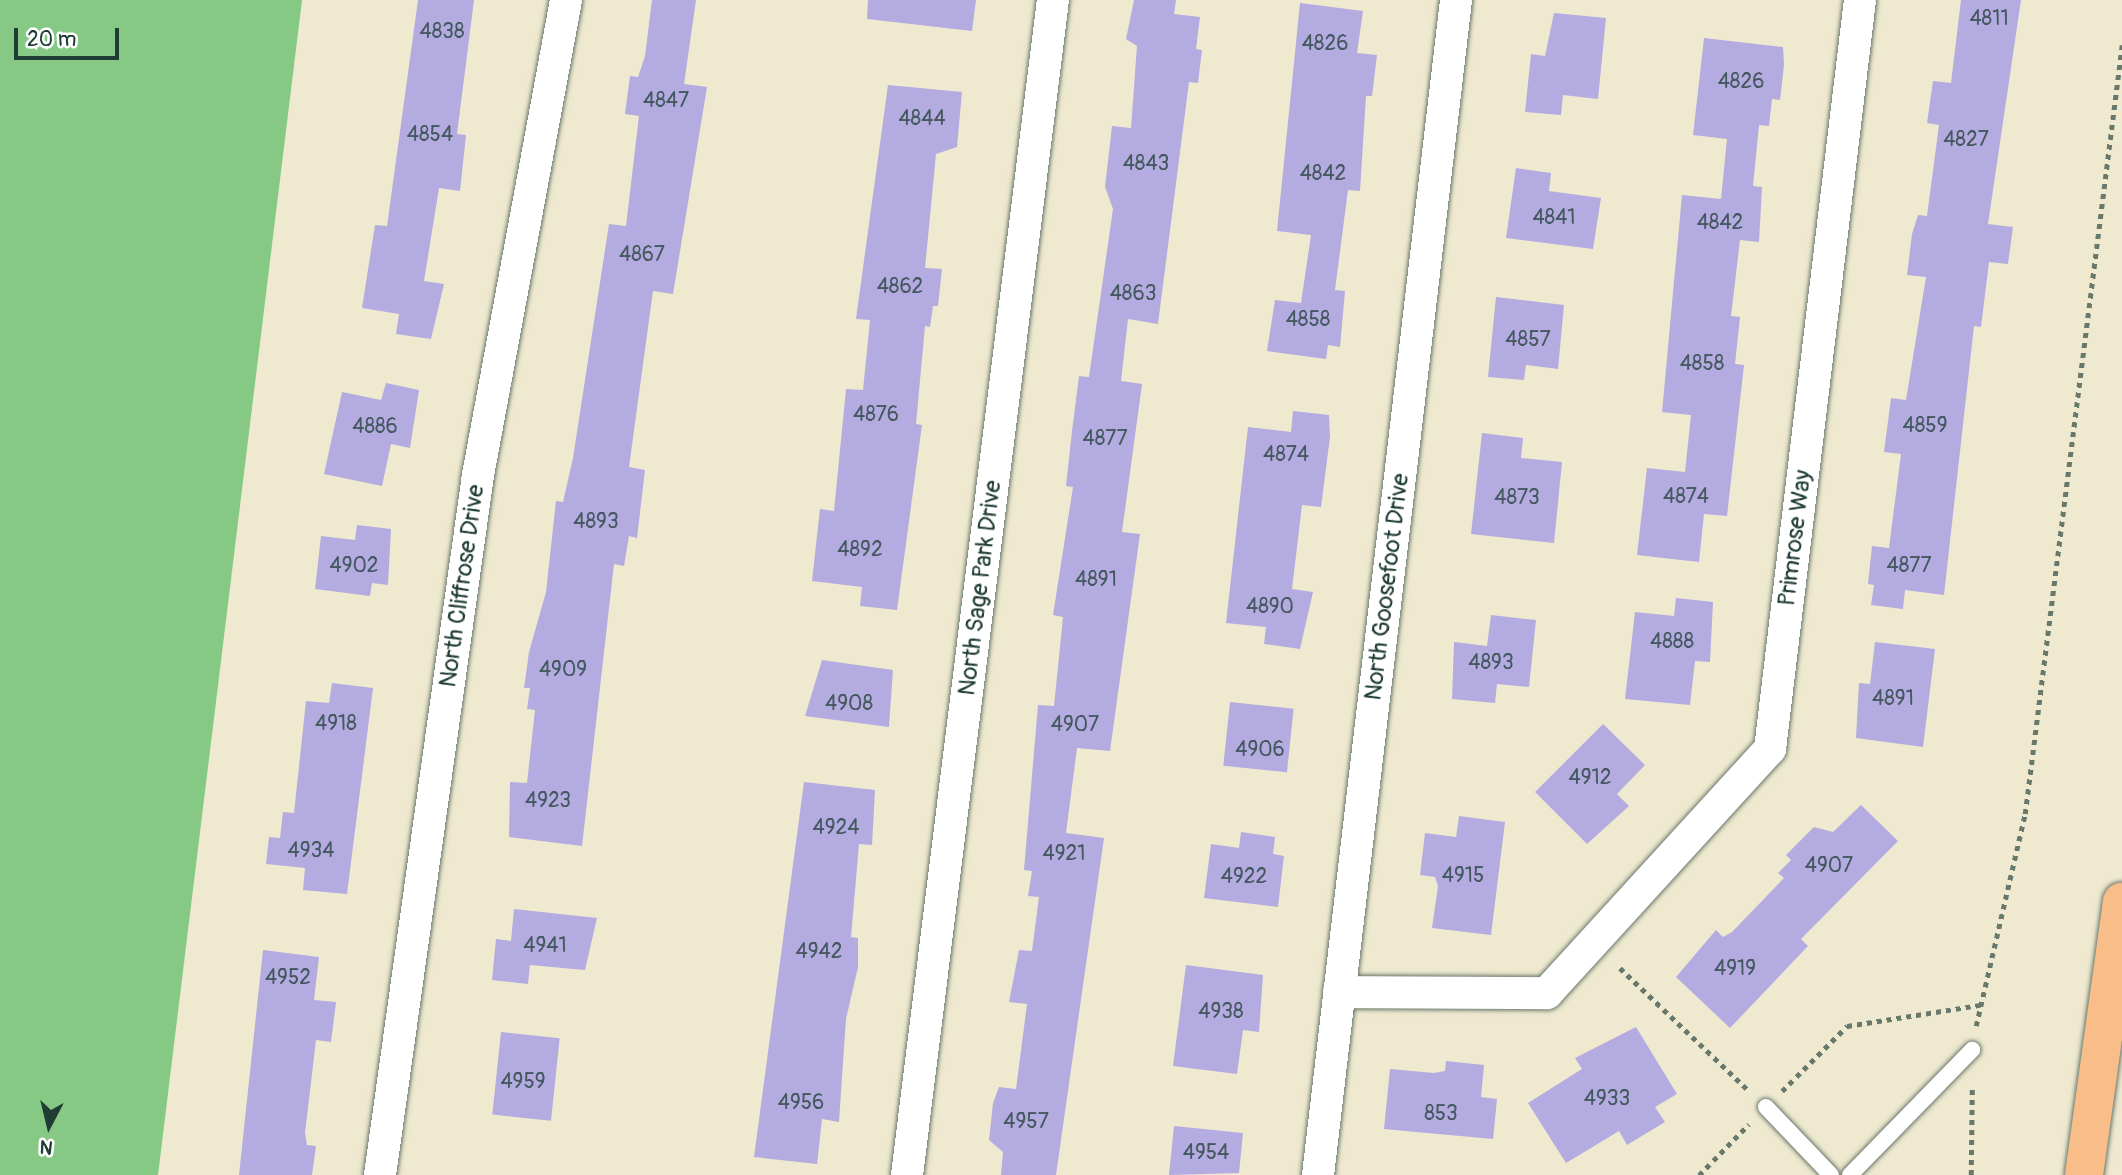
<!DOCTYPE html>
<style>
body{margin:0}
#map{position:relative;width:2122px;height:1175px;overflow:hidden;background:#efe9d0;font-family:Pangolin,sans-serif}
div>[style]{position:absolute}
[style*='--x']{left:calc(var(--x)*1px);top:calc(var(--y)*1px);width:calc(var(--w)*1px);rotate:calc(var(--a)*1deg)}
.green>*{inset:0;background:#85c984}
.building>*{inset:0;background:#b4abe1;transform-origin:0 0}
.path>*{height:4.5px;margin-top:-2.25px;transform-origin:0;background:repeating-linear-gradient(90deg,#68796b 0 5px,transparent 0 10px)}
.roads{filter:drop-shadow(0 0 2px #68796b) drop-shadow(0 0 2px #68796b)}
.service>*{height:16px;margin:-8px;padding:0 8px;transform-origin:8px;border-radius:8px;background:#fff}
.minor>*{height:32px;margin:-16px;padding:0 16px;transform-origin:16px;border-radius:16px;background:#fff}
.primary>*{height:38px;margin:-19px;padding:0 19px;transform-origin:19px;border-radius:19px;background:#f8bd89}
span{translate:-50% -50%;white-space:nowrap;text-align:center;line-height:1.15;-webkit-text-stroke:6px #fff;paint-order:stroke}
.number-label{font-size:21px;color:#44585f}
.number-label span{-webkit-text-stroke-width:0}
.street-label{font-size:24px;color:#1f3d34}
.north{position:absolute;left:14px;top:1091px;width:70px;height:70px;-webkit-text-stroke:5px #fff;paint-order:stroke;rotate:187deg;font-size:19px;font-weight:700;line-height:28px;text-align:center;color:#1f3d34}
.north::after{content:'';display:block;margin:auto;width:24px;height:32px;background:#1f3d34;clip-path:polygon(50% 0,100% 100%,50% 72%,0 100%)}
.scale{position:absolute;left:14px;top:28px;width:105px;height:32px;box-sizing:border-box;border:4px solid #1f3d34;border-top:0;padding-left:9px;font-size:21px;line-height:24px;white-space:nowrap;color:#1f3d34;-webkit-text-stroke:5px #fff;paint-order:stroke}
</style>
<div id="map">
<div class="green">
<i style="clip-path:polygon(0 0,302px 0,158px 1175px,0 1175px)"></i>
</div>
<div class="building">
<i style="clip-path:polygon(418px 0,474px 0,457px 134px,466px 135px,460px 191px,439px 188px,424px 281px,444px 284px,431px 339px,396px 334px,399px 314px,362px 308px,375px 225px,387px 226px)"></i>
<i style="clip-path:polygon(652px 0,696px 0,684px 84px,707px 87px,673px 294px,653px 291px,629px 467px,645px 470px,637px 538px,629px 536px,624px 566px,614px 564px,582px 846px,509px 837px,510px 782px,527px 783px,535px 710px,527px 709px,530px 688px,524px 688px,529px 652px,546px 592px,556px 501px,563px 502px,573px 458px,609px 224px,626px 226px,639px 116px,625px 114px,630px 76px,638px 77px,645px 56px)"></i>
<i style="clip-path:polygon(868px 0,976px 0,972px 31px,867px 19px)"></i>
<i style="clip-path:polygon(1134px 0,1176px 0,1174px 14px,1200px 17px,1196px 49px,1202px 50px,1198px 83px,1189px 82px,1158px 324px,1128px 319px,1121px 381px,1142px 384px,1122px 532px,1140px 534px,1110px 751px,1077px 748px,1066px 833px,1104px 838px,1056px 1175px,1001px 1175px,1003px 1152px,989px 1140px,993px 1103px,999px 1087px,1016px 1089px,1027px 1004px,1009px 1002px,1019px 950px,1032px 951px,1039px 897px,1028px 896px,1032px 871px,1024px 870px,1038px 705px,1054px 706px,1063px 617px,1053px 615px,1073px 487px,1066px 486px,1072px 431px,1079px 376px,1089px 377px,1113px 209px,1105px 187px,1112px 126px,1131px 128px,1137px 46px,1126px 39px)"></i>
<i style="clip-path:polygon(1961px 0,2021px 0,1988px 224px,2013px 227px,2008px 264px,1989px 262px,1981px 327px,1974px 326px,1944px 595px,1905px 590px,1903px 609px,1871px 605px,1874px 585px,1868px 584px,1872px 546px,1889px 548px,1901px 454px,1884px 452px,1891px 398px,1906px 400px,1926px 277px,1907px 275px,1912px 234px,1918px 215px,1927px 216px,1939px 125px,1927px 123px,1933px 81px,1951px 83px)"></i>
<i style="clip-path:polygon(1300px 3px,1363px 11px,1357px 53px,1377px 55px,1372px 96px,1366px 96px,1360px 191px,1348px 190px,1335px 290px,1345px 291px,1340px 347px,1328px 345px,1326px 359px,1267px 351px,1275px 300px,1301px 303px,1311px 235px,1277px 231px)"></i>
<i style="clip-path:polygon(1554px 13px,1606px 18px,1598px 99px,1563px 95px,1561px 115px,1525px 112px,1531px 54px,1545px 56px)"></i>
<i style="clip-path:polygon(1704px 38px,1783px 47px,1784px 65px,1780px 100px,1772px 99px,1769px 126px,1759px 125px,1753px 186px,1762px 187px,1759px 242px,1740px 240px,1731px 316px,1740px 317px,1735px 364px,1744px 365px,1727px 516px,1704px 514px,1699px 562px,1637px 555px,1647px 468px,1685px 472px,1691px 415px,1662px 412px,1682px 195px,1721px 199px,1727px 139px,1693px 135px)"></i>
<i style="clip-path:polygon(888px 85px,962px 92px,957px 147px,936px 154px,925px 268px,942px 269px,938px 306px,933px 306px,930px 327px,925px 326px,916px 424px,922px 425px,897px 610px,860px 606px,862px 587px,812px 581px,820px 509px,834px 511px,846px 389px,863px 390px,870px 320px,856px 319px)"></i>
<i style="clip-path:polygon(1516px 168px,1551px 173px,1549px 191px,1601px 198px,1593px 249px,1506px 238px)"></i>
<i style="clip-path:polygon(1496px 297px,1564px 305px,1558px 369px,1526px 365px,1524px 380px,1488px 377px)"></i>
<i style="clip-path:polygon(386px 383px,419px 390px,410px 448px,391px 444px,382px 486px,324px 474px,342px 392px,381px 400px)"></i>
<i style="clip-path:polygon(1293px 411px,1329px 415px,1330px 437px,1321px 507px,1302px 505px,1292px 589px,1313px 592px,1300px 649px,1264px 644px,1266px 627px,1226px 623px,1248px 427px,1291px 432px)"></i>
<i style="clip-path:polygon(1482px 433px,1523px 438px,1521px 458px,1562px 462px,1554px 543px,1471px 534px)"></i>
<i style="clip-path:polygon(357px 525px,391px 529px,388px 585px,372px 583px,370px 596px,315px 589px,321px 536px,355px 540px)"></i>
<i style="clip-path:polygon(1676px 598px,1713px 602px,1710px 662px,1695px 661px,1690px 705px,1625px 699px,1635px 612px,1674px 616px)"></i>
<i style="clip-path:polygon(1491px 615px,1536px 620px,1529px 687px,1497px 684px,1495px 703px,1452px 699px,1454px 642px,1487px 646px)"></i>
<i style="clip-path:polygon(1875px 642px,1935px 649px,1923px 747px,1856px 738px,1859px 683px,1870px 684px)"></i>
<i style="clip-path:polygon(822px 660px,893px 670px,889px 727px,805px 716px)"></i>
<i style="clip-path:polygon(332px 683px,373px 688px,347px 894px,303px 890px,305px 868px,266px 864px,269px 837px,280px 838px,283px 812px,294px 813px,306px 701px,329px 703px)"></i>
<i style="left:1230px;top:702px;width:64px;height:64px;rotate:6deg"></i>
<i style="clip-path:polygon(1603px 724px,1645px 765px,1617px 794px,1629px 806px,1587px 844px,1535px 792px)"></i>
<i style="clip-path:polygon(804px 782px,875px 790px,872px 845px,859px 844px,851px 937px,858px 938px,858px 967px,846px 1019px,839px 1122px,822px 1119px,817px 1164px,754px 1157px)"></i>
<i style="clip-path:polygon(1861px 805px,1898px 841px,1801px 939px,1808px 946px,1730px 1028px,1676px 977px,1716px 930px,1723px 937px,1732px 932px,1784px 878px,1778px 873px,1791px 860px,1786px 855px,1814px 827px,1833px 832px)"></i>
<i style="clip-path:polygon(1459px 816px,1505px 822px,1491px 935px,1432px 928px,1438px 886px,1435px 877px,1420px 875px,1425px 833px,1456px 837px)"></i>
<i style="clip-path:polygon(1241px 832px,1275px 837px,1273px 854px,1284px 856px,1278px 907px,1204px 898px,1211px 844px,1239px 848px)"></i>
<i style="clip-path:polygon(514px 909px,597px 918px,585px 970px,530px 965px,528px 984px,492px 980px,496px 939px,511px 941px)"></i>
<i style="clip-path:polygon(263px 950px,319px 957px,314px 1000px,336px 1002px,331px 1042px,316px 1040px,305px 1133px,307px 1145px,316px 1146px,312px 1175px,239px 1175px)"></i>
<i style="clip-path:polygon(1186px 965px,1263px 975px,1259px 1032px,1243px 1030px,1237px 1074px,1173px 1066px)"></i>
<i style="clip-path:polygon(1636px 1027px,1677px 1094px,1655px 1107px,1665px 1122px,1627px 1145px,1619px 1131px,1566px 1163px,1528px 1103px,1582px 1069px,1575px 1058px)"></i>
<i style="left:501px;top:1032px;width:59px;height:83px;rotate:6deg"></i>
<i style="clip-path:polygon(1446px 1061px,1484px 1065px,1481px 1097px,1497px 1099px,1493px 1139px,1384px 1129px,1390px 1069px,1434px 1073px,1445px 1071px)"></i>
<i style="clip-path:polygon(1174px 1126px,1243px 1133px,1239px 1173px,1169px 1175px)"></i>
</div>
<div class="path">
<i style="--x:1620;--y:968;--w:177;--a:43.6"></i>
<i style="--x:1976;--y:1026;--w:218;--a:-77"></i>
<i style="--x:2025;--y:814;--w:775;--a:-82.81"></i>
<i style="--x:1782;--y:1091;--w:92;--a:-45"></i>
<i style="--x:1847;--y:1026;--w:135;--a:-9"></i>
<i style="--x:1699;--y:1175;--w:71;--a:-45.6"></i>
<i style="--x:1971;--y:1175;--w:88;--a:-89.3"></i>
</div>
<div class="roads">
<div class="service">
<i style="--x:1766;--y:1107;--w:94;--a:46.3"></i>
<i style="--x:1850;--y:1175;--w:175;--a:-45.7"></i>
</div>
<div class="minor">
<i style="--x:1339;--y:992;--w:208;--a:0.3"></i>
<i style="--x:1547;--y:993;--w:331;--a:-47.6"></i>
<i style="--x:1770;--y:749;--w:754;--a:-83.15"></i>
<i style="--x:380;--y:1175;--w:707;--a:-82.03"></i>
<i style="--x:478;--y:475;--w:483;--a:-79.5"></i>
<i style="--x:907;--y:1175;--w:1184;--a:-82.92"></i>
<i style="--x:1318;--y:1175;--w:1183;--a:-83.3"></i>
</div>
<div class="primary">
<i style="--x:2084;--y:1175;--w:276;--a:-82.1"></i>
</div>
</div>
<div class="number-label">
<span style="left:1989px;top:19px">4811</span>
<span style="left:442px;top:32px">4838</span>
<span style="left:1325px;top:44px">4826</span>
<span style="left:1741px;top:82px">4826</span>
<span style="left:666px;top:101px">4847</span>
<span style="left:922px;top:119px">4844</span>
<span style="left:430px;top:135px">4854</span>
<span style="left:1966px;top:140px">4827</span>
<span style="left:1146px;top:164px">4843</span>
<span style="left:1323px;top:174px">4842</span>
<span style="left:1554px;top:218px">4841</span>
<span style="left:1720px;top:223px">4842</span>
<span style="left:642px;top:255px">4867</span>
<span style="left:900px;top:287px">4862</span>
<span style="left:1133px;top:294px">4863</span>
<span style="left:1308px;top:320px">4858</span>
<span style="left:1528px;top:340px">4857</span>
<span style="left:1702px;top:364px">4858</span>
<span style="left:876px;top:415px">4876</span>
<span style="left:1925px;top:426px">4859</span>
<span style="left:375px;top:427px">4886</span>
<span style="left:1105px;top:439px">4877</span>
<span style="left:1286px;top:455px">4874</span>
<span style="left:1686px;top:497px">4874</span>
<span style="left:1517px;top:498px">4873</span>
<span style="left:596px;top:522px">4893</span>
<span style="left:860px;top:550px">4892</span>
<span style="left:354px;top:566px">4902</span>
<span style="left:1909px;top:566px">4877</span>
<span style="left:1096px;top:580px">4891</span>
<span style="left:1270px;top:607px">4890</span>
<span style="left:1672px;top:642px">4888</span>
<span style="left:1491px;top:663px">4893</span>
<span style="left:563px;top:670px">4909</span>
<span style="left:1893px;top:699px">4891</span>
<span style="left:849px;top:704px">4908</span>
<span style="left:336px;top:724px">4918</span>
<span style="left:1075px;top:725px">4907</span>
<span style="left:1260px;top:750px">4906</span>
<span style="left:1590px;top:778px">4912</span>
<span style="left:548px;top:801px">4923</span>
<span style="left:836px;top:828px">4924</span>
<span style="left:311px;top:851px">4934</span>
<span style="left:1064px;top:854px">4921</span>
<span style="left:1829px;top:866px">4907</span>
<span style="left:1463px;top:876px">4915</span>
<span style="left:1244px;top:877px">4922</span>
<span style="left:545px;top:946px">4941</span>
<span style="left:819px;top:952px">4942</span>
<span style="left:1735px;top:969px">4919</span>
<span style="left:288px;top:978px">4952</span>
<span style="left:1221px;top:1012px">4938</span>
<span style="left:523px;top:1082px">4959</span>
<span style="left:1607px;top:1099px">4933</span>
<span style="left:801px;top:1103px">4956</span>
<span style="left:1441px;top:1114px">853</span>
<span style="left:1026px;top:1122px">4957</span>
<span style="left:1206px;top:1153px">4954</span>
</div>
<div class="street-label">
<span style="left:1795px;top:538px;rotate:-83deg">Primrose Way</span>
<span style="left:462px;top:586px;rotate:-82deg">North Cliffrose Drive</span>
<span style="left:1387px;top:587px;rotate:-83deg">North Goosefoot Drive</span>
<span style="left:980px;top:588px;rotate:-83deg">North Sage Park Drive</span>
</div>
<div class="north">N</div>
<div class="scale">20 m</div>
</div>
